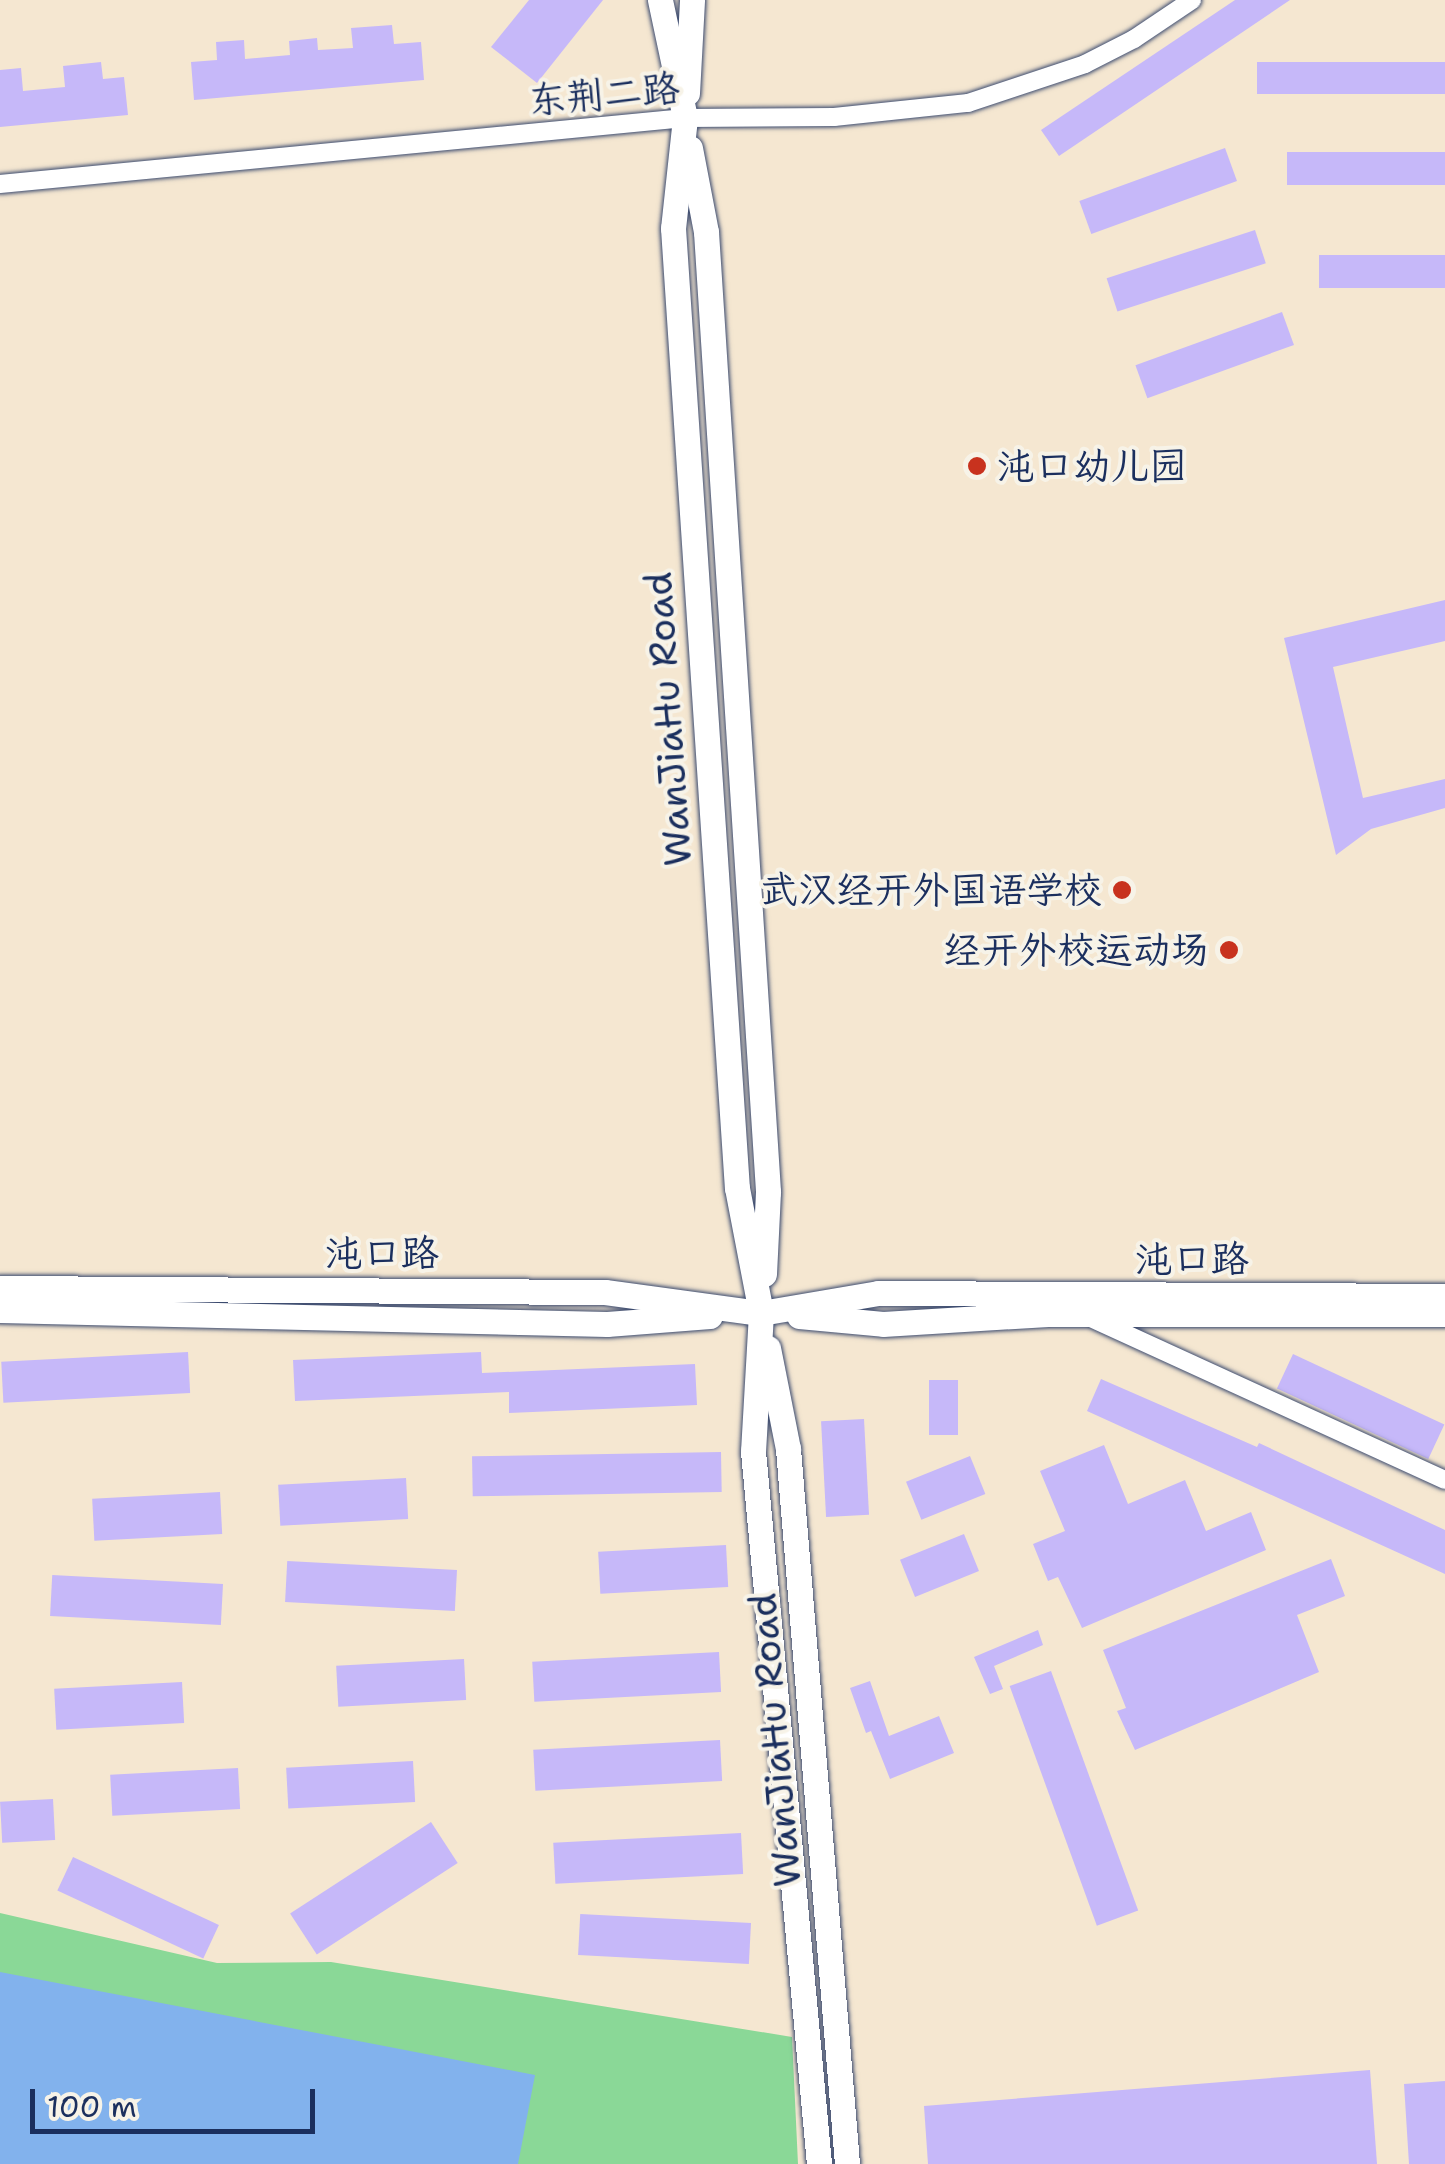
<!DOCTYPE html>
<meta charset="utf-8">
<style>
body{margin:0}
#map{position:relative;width:1445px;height:2164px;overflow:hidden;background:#f5e7d1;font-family:"Shantell Sans","LXGW WenKai TC",sans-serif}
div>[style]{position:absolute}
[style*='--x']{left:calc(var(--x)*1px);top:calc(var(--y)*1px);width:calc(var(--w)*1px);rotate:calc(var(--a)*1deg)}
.green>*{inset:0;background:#8ad897}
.water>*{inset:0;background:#82b2ed}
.building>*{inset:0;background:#c6b8f9;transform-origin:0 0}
.roads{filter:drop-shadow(0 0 2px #3c4b6f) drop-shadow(0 0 2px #3c4b6f)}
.minor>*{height:18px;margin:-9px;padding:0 9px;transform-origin:9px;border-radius:9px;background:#fff}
.secondary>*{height:25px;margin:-12.5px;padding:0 12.5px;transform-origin:12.5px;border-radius:12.5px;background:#fff}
.dots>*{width:28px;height:28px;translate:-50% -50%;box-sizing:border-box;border:5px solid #f7f3e8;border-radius:50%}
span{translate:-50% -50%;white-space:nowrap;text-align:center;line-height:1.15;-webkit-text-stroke:8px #f7f3e8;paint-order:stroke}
.street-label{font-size:38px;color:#1b2f5e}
.poi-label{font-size:38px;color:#1b2f5e}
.left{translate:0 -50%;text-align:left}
.right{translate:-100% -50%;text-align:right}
.scale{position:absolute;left:30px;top:2089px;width:285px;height:45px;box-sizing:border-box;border:5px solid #1b2f5e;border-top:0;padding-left:12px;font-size:30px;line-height:35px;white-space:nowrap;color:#1b2f5e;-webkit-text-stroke:8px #f7f3e8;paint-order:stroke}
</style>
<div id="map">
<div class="green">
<i style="clip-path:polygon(0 1913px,217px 1963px,331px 1962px,792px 2037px,798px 2164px,0 2164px)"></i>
</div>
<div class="water">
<i style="clip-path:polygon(0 1972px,535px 2075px,518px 2164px,0 2164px)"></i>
</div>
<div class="building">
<i style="clip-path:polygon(529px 0,603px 0,537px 83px,491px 47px)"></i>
<i style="clip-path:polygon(1235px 0,1290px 0,1059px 156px,1041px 130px)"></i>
<i style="clip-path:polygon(392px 25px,394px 44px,421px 42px,424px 80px,194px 100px,191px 62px,217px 60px,216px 42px,244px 40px,245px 59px,290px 55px,289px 41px,317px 38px,318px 50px,353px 48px,351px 28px)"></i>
<i style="clip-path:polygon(101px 62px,103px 79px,124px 77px,128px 115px,0 127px,0 70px,21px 68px,23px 91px,65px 87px,63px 66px)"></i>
<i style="left:1445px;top:62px;width:32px;height:188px;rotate:90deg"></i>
<i style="left:1225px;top:148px;width:35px;height:155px;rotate:70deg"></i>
<i style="left:1445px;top:152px;width:33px;height:158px;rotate:90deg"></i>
<i style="left:1255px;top:230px;width:35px;height:156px;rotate:72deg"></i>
<i style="left:1445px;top:255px;width:33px;height:126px;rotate:90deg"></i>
<i style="left:1282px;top:312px;width:35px;height:156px;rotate:70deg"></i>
<i style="clip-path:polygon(1445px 600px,1445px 641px,1333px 667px,1363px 798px,1445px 779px,1445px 808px,1371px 829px,1336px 855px,1284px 638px)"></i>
<i style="left:188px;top:1352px;width:41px;height:187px;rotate:87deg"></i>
<i style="clip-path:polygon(481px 1352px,482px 1373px,695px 1364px,697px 1405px,509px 1413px,509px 1392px,295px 1401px,293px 1360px)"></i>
<i style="left:1293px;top:1354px;width:167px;height:38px;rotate:25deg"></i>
<i style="clip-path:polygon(1101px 1379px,1257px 1447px,1259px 1443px,1445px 1530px,1445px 1574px,1087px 1411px)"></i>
<i style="left:929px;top:1380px;width:29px;height:55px"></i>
<i style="left:864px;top:1419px;width:96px;height:43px;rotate:87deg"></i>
<i style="clip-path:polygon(1104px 1445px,1128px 1504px,1185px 1480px,1206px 1531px,1251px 1512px,1266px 1550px,1082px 1628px,1058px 1577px,1048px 1581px,1033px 1544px,1065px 1531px,1040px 1471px)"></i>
<i style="left:721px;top:1452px;width:40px;height:249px;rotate:89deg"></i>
<i style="left:970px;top:1456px;width:41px;height:69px;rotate:68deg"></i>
<i style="left:406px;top:1478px;width:41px;height:128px;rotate:87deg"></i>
<i style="left:220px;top:1492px;width:42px;height:128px;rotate:87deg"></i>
<i style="left:964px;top:1534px;width:40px;height:69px;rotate:68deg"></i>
<i style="left:726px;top:1545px;width:42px;height:128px;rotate:87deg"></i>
<i style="clip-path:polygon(1331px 1559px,1345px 1596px,1297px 1615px,1319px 1672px,1135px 1750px,1117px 1711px,1126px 1708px,1103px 1650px)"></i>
<i style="left:457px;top:1570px;width:41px;height:170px;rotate:93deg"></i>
<i style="left:223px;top:1584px;width:41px;height:171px;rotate:93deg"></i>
<i style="clip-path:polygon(1038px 1630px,1043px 1645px,994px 1666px,1003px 1689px,990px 1694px,974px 1657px)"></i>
<i style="left:719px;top:1652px;width:40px;height:187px;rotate:87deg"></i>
<i style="left:464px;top:1659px;width:41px;height:128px;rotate:87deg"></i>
<i style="left:1051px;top:1671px;width:255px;height:44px;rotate:70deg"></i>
<i style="clip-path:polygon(870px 1681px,889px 1736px,939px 1716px,954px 1753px,890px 1779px,871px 1731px,866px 1733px,850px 1688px)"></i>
<i style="left:182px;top:1682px;width:41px;height:128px;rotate:87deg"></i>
<i style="left:720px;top:1740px;width:41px;height:187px;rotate:87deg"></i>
<i style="left:413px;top:1761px;width:41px;height:127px;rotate:87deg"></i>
<i style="left:238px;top:1768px;width:41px;height:128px;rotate:87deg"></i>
<i style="left:53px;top:1799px;width:41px;height:53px;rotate:87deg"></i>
<i style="left:431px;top:1822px;width:49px;height:168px;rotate:57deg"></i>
<i style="left:741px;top:1833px;width:41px;height:188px;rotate:87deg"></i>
<i style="left:73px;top:1857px;width:161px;height:37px;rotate:25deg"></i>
<i style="left:751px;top:1923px;width:41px;height:171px;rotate:93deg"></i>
<i style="clip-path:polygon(1370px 2070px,1377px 2164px,928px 2164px,924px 2106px)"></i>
<i style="clip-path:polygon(1445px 2081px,1445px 2164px,1409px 2164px,1404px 2084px)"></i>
</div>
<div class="roads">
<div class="minor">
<i style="--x:0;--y:184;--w:688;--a:-5.5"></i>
<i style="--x:685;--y:118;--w:149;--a:-0.4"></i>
<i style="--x:834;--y:117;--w:135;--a:-6"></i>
<i style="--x:968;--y:103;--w:123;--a:-18.4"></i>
<i style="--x:1085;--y:64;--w:55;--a:-27"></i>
<i style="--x:1134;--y:39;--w:70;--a:-33.9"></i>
<i style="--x:1091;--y:1318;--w:389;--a:24.6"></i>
</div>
<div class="secondary">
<i style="--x:660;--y:0;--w:121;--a:78"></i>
<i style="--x:685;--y:118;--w:111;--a:96.2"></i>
<i style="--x:673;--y:228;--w:962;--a:86.19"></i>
<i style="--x:737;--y:1188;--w:127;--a:79.1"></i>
<i style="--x:761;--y:1313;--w:138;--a:93.3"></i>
<i style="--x:753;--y:1451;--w:716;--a:84.71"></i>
<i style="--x:687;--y:93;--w:93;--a:-86.9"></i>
<i style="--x:690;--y:148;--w:86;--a:79.2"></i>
<i style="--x:706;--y:232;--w:962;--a:86.3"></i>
<i style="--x:768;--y:1192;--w:82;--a:92.8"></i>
<i style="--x:0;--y:1288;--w:605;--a:0.38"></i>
<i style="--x:605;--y:1292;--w:157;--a:7.7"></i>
<i style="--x:761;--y:1313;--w:119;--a:-9.7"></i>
<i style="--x:878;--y:1293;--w:567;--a:0.3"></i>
<i style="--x:0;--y:1310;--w:607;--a:1.32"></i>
<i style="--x:607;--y:1324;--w:103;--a:-4.4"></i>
<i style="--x:799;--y:1316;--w:84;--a:5.4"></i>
<i style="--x:883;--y:1324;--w:165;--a:-3.5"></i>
<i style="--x:1048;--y:1314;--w:397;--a:0"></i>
<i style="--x:768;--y:1348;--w:103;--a:78.8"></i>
<i style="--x:788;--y:1449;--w:717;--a:85.28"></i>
</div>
</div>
<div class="dots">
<i style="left:977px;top:466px;background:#c8321e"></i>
<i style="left:1122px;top:890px;background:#c8321e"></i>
<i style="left:1229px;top:950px;background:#c8321e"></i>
</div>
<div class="street-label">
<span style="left:604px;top:94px;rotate:-5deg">东荆二路</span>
<span style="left:668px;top:719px;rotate:-94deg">WanJiaHu Road</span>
<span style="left:382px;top:1253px">沌口路</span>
<span style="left:1192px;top:1259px">沌口路</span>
<span style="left:775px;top:1740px;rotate:-95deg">WanJiaHu Road</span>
</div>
<div class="poi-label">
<span class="left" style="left:997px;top:466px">沌口幼儿园</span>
<span class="right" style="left:1102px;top:890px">武汉经开外国语学校</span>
<span class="right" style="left:1209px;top:950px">经开外校运动场</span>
</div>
<div class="scale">100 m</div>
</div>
